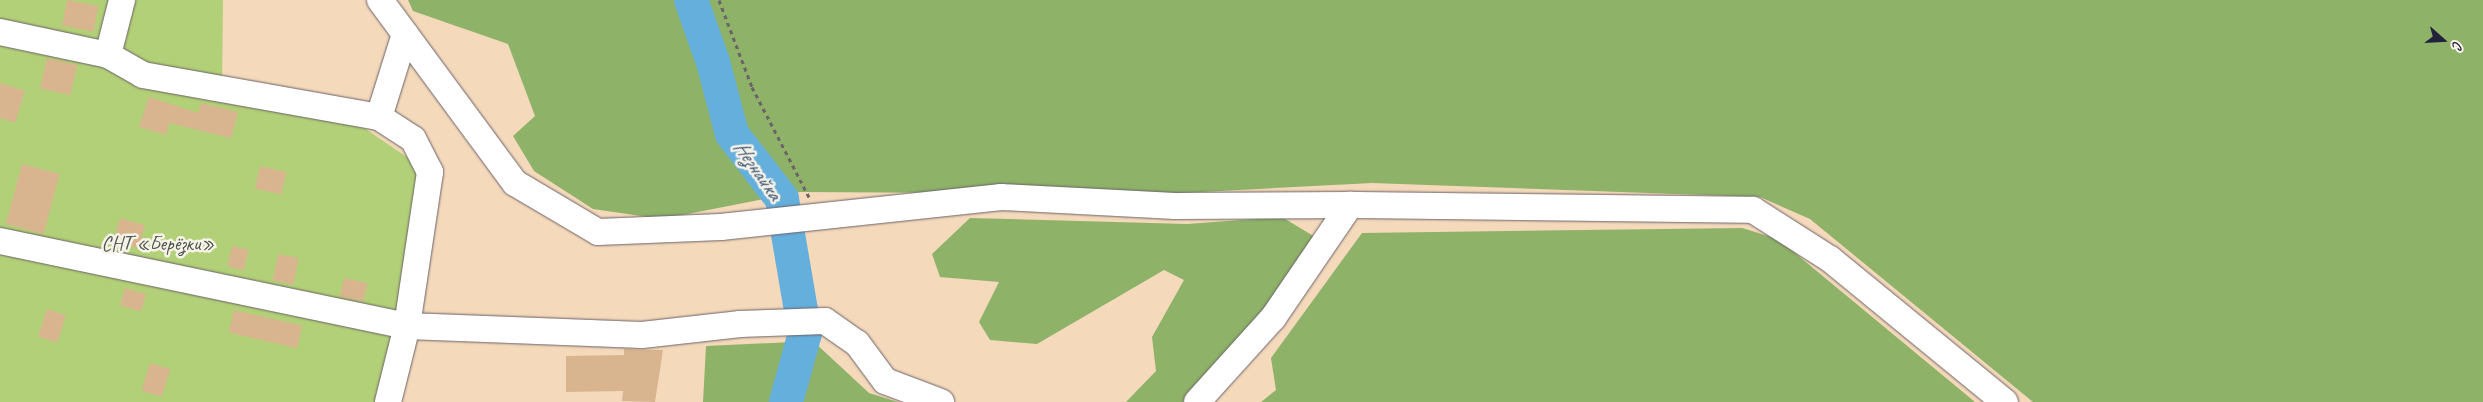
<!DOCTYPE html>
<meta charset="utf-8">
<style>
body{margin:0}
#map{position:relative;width:2483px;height:402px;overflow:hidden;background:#f4d9bb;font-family:Caveat,sans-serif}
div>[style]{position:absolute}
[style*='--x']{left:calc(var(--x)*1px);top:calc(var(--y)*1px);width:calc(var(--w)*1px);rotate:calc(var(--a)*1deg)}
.green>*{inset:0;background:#b2d077}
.forest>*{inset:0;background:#8db268}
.river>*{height:34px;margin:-17px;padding:0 17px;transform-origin:17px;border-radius:17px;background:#65afdd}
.building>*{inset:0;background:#d8b58f;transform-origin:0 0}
.path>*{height:3px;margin-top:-1.5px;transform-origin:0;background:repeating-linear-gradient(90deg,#6c6268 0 4px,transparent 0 8px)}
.roads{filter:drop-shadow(0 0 1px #6c6268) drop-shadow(0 0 1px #6c6268)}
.minor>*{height:26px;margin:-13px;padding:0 13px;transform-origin:13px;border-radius:13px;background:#fff}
span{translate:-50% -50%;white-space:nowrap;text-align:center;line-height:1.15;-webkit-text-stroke:5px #f7f3e8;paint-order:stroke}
.park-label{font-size:20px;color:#4d564d}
.water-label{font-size:21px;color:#395374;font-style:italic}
.north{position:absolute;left:2418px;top:15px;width:50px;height:50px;-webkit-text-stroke:4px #f7f3e8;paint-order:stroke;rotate:109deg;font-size:14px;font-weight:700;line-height:20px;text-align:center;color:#22223b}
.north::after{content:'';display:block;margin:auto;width:18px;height:22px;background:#22223b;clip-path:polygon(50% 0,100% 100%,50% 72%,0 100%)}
</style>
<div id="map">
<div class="green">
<i style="clip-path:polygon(0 0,223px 0,222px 98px,357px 123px,420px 166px,400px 333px,381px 402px,0 402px)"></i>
</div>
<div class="forest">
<i style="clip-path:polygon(408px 0,2483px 0,2483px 402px,2033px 402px,1810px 219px,1760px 197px,1372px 183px,1163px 194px,800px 192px,662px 219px,593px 209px,534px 171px,513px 136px,535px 116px,508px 44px,413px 11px)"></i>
<i style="clip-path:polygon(1282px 217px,1315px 237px,1259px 317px,1185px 402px,1126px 402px,1156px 371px,1152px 337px,1184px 280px,1164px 270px,1037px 344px,990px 340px,979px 322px,999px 282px,940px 277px,932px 254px,970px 218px,1187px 224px)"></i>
<i style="clip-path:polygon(1742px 228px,1778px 239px,1975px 402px,1261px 402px,1276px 390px,1271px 358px,1362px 233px)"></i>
<i style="clip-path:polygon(813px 341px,869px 393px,898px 402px,703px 402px,706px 346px)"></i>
</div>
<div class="river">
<i style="--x:691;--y:0;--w:66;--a:70.5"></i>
<i style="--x:713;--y:62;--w:74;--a:75.2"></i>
<i style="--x:732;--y:134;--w:82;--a:52.4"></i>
<i style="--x:782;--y:199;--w:136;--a:80.3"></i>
<i style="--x:805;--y:333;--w:72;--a:105.4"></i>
</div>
<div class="building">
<i style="left:67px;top:0;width:32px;height:26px;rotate:11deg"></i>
<i style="left:47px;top:58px;width:31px;height:31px;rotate:13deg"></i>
<i style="clip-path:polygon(0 83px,25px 91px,15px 123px,0 118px)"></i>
<i style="clip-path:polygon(149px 97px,198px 113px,201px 103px,238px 112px,231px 138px,169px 123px,166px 135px,139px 127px)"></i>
<i style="left:22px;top:164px;width:39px;height:62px;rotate:15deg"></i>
<i style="left:260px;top:166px;width:27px;height:23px;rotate:13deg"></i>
<i style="left:120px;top:218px;width:26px;height:24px;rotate:16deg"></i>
<i style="left:232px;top:246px;width:17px;height:21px;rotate:13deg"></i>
<i style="left:278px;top:254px;width:21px;height:27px;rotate:11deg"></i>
<i style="left:344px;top:278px;width:24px;height:19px;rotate:12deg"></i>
<i style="left:125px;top:288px;width:22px;height:18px;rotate:16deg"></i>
<i style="left:47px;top:309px;width:20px;height:29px;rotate:18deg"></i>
<i style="left:234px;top:310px;width:70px;height:23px;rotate:13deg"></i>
<i style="clip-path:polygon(624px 349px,663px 350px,655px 402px,622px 401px,623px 391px,566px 392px,566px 356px,624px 355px)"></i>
<i style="left:150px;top:363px;width:21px;height:29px;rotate:17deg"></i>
</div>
<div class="path">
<i style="--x:719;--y:0;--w:93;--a:69.2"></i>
<i style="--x:752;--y:87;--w:124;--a:62.6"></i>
</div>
<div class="roads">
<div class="minor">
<i style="--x:380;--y:0;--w:227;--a:53.6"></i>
<i style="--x:515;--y:183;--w:96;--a:30.6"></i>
<i style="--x:598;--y:232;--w:123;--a:-2.3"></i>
<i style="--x:721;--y:227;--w:282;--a:-6.1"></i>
<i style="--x:1001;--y:197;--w:174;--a:3"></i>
<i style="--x:1175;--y:206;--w:175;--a:-0.3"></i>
<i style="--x:1350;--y:205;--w:403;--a:0.7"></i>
<i style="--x:1753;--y:210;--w:91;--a:32.5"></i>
<i style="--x:1830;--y:259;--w:226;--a:39.3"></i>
<i style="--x:0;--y:32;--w:110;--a:12"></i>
<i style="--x:108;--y:55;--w:40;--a:29.7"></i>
<i style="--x:143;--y:75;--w:240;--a:10.1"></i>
<i style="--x:108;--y:55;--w:57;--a:-75.7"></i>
<i style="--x:0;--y:241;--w:416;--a:11.8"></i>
<i style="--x:407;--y:326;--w:235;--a:2.2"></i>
<i style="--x:642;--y:335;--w:99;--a:-6.4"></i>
<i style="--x:740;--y:324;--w:85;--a:-2"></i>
<i style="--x:825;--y:321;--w:39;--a:35"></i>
<i style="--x:857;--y:343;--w:47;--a:53.6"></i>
<i style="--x:885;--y:381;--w:60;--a:20.6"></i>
<i style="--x:388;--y:402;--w:78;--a:-76"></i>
<i style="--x:407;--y:326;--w:156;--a:-81.5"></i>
<i style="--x:430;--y:172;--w:37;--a:-117"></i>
<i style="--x:413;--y:139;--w:40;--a:-147.1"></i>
<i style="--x:379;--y:117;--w:87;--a:-72.6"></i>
<i style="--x:1197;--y:402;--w:113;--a:-47.9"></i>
<i style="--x:1273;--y:318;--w:137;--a:-55.7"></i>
</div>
</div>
<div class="park-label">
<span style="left:158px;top:243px">СНТ «Берёзки»</span>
</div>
<div class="water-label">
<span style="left:758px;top:170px;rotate:55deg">Незнайка</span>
</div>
<div class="north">С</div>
</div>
